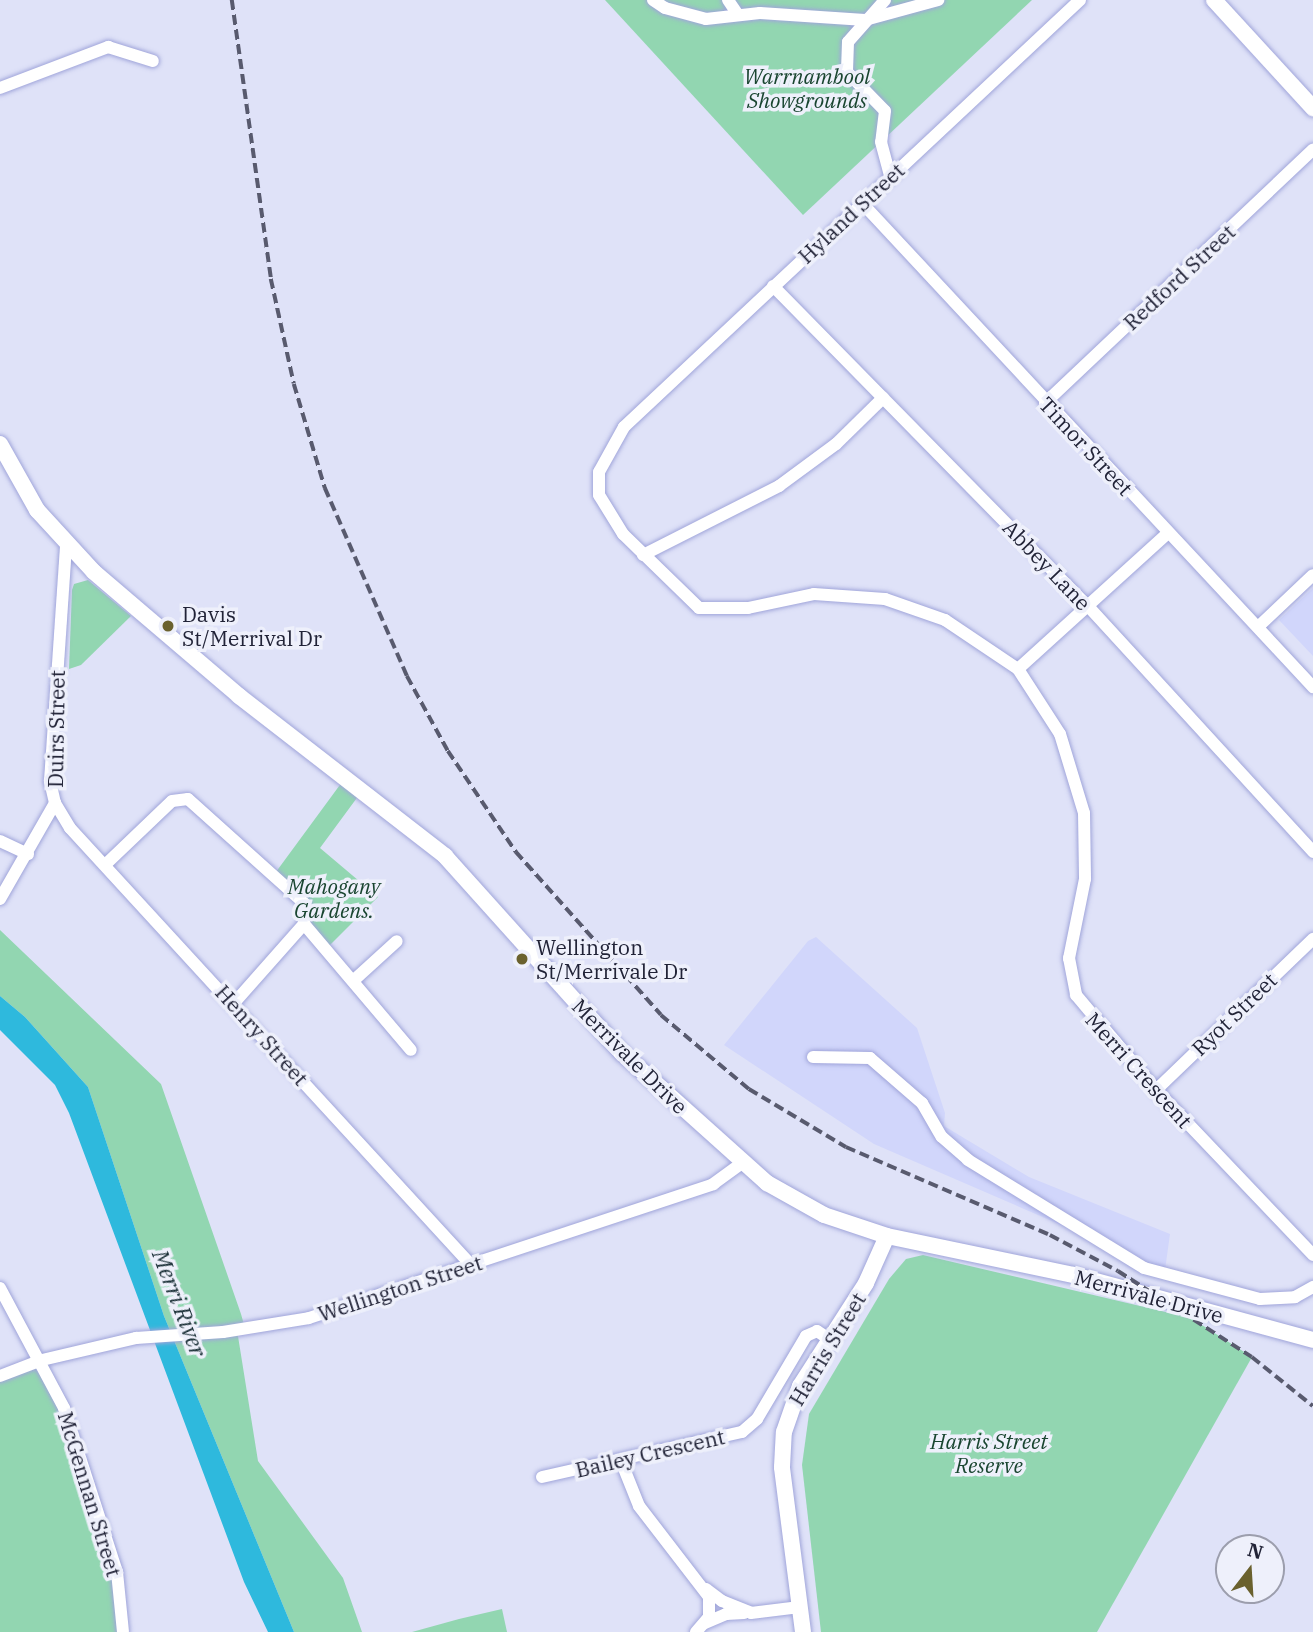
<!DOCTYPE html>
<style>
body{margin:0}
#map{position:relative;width:1313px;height:1632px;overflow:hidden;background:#dfe2f8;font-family:"IBM Plex Serif",serif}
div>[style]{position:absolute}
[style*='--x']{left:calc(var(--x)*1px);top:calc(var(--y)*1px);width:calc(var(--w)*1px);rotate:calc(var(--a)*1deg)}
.built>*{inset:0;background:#d1d6fb}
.green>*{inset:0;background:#92d6b1}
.water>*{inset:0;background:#2eb9dd}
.roads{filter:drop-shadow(0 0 2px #a0a5da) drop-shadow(0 0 2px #a0a5da)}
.minor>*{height:12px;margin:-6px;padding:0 6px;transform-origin:6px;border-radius:6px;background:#fff}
.tertiary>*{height:16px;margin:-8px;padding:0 8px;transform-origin:8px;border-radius:8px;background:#fff}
.rail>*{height:3.5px;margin-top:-1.75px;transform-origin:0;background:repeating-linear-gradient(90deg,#585a6e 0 10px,transparent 0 15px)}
.dots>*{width:19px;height:19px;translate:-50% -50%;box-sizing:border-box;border:4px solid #eef0fb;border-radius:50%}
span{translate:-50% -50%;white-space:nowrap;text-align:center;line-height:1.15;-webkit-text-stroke:7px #eef0fb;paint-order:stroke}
.park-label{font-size:21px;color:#194530;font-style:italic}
.street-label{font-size:21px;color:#212337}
.poi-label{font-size:21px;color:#212337}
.left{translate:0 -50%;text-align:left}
.water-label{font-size:23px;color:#182e35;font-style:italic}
.north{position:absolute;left:1215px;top:1534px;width:70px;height:70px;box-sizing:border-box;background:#eef0fb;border:2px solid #9c9ead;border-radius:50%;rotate:17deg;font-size:19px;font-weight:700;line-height:28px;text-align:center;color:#212337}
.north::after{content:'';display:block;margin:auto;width:24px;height:32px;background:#6a612e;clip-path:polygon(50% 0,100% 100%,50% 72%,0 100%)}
</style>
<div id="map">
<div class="built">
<i style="clip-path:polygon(1313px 588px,1313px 656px,1279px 620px)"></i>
<i style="clip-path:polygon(816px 937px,917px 1028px,945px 1113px,944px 1126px,1029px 1177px,1170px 1234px,1165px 1270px,874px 1144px,724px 1045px,808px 941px)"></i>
</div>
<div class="green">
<i style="clip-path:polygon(605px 0,1032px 0,803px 215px)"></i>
<i style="clip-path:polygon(88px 580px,131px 616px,81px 665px,69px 669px,72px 590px,74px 584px)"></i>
<i style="clip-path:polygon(345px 778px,362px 791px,320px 848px,378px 897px,326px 949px,304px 924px,305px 904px,273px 876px)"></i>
<i style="clip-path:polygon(0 930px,161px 1084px,241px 1314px,245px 1328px,237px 1330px,258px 1461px,343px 1578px,362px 1632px,294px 1632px,164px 1316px,88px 1087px,25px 1017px,0 996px)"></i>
<i style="clip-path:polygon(923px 1255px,1191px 1318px,1252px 1357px,1097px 1632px,821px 1632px,802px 1465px,809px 1414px,889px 1279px,906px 1259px)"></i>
<i style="clip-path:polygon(42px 1360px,117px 1572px,123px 1632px,0 1632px,0 1376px)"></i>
<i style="clip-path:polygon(502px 1609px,507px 1632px,412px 1632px,459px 1619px)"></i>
</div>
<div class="water">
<i style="clip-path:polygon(0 996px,25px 1017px,88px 1087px,164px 1316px,294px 1632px,268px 1632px,244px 1582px,69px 1113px,55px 1085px,0 1030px)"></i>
</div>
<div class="roads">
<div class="minor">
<i style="--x:653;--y:0;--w:14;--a:34"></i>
<i style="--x:665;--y:8;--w:42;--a:15"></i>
<i style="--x:706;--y:19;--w:54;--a:-6.3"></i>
<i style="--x:760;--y:13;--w:105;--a:3.8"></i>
<i style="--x:865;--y:20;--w:76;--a:-15.3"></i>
<i style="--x:728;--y:0;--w:18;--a:56"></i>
<i style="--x:885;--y:0;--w:56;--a:131.4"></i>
<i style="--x:848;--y:42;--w:30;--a:92"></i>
<i style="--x:847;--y:72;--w:54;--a:45.7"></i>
<i style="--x:885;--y:111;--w:31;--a:97"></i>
<i style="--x:881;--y:142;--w:35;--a:75"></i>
<i style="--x:1080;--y:0;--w:625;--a:136.88"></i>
<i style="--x:624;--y:427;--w:51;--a:119.1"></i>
<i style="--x:599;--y:472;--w:23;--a:90"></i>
<i style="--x:599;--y:495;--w:46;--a:58.4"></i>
<i style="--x:623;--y:534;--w:106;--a:44.2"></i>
<i style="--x:699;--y:608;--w:49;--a:0"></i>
<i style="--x:748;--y:608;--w:67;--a:-12"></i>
<i style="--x:814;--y:594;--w:71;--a:4"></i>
<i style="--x:885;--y:599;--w:64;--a:19.3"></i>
<i style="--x:945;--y:620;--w:88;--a:33.9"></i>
<i style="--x:1018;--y:669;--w:77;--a:57.1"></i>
<i style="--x:1060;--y:734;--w:83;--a:73.1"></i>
<i style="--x:1084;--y:813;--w:66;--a:89.1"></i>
<i style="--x:1085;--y:879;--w:81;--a:101.4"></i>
<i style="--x:1069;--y:958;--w:38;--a:79"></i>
<i style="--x:1076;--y:995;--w:124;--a:49.9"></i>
<i style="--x:1156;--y:1090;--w:228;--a:46.4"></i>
<i style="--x:0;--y:88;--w:116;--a:-20.8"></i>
<i style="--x:108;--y:47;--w:47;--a:17.3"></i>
<i style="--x:862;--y:203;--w:662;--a:47.02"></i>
<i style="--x:773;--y:286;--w:448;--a:45.5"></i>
<i style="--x:1087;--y:605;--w:335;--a:47.5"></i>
<i style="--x:1045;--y:403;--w:369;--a:-43.4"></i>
<i style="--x:643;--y:555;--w:153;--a:-26.9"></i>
<i style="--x:779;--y:486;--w:71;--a:-36.4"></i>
<i style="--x:836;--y:444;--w:66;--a:-44.4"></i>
<i style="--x:1259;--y:626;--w:74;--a:-43.4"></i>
<i style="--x:1018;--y:669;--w:202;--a:-42.2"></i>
<i style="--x:55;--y:803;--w:29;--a:59"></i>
<i style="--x:70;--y:828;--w:593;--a:47.46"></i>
<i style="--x:0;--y:841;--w:31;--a:25"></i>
<i style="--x:106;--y:864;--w:91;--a:-43.7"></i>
<i style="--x:172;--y:801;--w:16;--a:-7"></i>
<i style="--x:188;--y:799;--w:157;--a:41.9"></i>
<i style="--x:305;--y:904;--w:20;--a:93"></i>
<i style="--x:304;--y:924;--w:106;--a:131.5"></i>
<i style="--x:0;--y:899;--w:111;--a:-60.2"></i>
<i style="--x:55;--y:803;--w:23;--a:-103"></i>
<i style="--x:50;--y:781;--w:237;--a:-86.1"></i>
<i style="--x:304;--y:924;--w:165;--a:49.7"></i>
<i style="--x:353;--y:981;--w:59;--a:-42.3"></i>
<i style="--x:813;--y:1057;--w:57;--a:1"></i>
<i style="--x:870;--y:1058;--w:69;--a:40.9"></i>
<i style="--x:922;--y:1103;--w:39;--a:60"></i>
<i style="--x:942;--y:1137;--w:35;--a:41"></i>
<i style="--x:968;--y:1160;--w:206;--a:31.5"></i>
<i style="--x:1144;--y:1268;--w:120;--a:15"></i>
<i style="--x:1260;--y:1299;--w:35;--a:-3"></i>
<i style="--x:1295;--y:1297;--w:21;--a:-29"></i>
<i style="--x:1156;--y:1090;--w:218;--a:-43.9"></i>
<i style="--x:0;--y:1288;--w:136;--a:61.9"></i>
<i style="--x:64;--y:1408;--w:172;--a:72.1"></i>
<i style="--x:117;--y:1572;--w:60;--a:84.3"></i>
<i style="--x:0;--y:1376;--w:45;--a:-20.9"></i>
<i style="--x:42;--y:1360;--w:97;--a:-13.2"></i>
<i style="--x:136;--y:1338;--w:87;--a:-3.9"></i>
<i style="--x:223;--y:1332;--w:87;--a:-9.2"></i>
<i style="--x:309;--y:1318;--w:426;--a:-18.3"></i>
<i style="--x:713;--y:1184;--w:36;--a:-36"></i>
<i style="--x:621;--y:1461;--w:48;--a:68.2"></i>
<i style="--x:639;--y:1506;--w:115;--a:52.4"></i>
<i style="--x:709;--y:1597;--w:20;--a:90"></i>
<i style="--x:709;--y:1617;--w:20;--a:131"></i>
<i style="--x:542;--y:1477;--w:205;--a:-12.7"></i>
<i style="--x:742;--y:1432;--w:20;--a:-41"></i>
<i style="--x:757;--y:1419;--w:96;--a:-59.4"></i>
<i style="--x:806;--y:1336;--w:12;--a:-24"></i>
<i style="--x:817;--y:1331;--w:14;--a:34"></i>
<i style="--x:706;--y:1589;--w:20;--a:37"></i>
<i style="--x:722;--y:1601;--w:31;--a:22"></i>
<i style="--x:751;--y:1613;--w:49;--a:-7"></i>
<i style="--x:705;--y:1623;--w:23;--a:-23"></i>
<i style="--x:726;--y:1614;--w:18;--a:-3"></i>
</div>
<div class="tertiary">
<i style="--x:1214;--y:0;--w:147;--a:47.5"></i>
<i style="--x:0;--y:444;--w:76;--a:60.7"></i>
<i style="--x:37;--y:510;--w:84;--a:47.4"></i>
<i style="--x:94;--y:572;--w:191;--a:40.5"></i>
<i style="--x:239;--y:696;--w:261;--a:37.8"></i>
<i style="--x:445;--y:856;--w:265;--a:48.1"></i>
<i style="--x:622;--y:1053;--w:195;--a:41.9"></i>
<i style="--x:767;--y:1183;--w:65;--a:29.3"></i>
<i style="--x:824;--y:1215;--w:66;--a:18.4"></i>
<i style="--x:887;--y:1236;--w:191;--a:11.8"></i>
<i style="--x:1074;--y:1275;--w:248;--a:15.2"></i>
<i style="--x:803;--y:1632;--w:166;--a:-97.3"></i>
<i style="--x:782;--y:1467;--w:35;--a:-87"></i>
<i style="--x:784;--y:1432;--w:49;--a:-70.8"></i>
<i style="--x:800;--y:1386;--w:122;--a:-57.3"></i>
<i style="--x:866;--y:1283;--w:51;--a:-65.9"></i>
</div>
</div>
<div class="rail">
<i style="--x:232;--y:0;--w:282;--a:82"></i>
<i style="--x:271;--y:279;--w:107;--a:77.6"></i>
<i style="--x:294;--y:384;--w:109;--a:73.4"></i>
<i style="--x:325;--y:488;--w:205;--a:66.4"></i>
<i style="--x:407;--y:676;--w:85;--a:61.3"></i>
<i style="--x:448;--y:751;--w:122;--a:56"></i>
<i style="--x:516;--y:852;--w:218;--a:48.3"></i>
<i style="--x:661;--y:1015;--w:115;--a:40.1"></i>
<i style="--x:749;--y:1089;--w:113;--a:30.9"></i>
<i style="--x:846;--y:1147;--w:222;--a:23.3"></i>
<i style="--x:1050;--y:1235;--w:77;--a:27.9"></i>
<i style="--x:1118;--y:1271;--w:159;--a:32.7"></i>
<i style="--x:1252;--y:1357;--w:78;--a:38.8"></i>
</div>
<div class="dots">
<i style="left:168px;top:626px;background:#6a612e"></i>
<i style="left:522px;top:959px;background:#6a612e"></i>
</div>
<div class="park-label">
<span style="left:807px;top:88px">Warrnambool<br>Showgrounds</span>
<span style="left:334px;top:898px">Mahogany<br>Gardens.</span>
<span style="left:989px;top:1453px">Harris Street<br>Reserve</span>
</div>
<div class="street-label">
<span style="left:851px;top:213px;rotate:-43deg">Hyland Street</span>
<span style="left:1179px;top:277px;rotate:-43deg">Redford Street</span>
<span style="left:1086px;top:446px;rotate:47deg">Timor Street</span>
<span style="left:1047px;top:565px;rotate:46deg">Abbey Lane</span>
<span style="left:56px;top:729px;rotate:-89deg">Duirs Street</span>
<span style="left:1234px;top:1014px;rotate:-44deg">Ryot Street</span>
<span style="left:262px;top:1035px;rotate:48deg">Henry Street</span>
<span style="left:630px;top:1056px;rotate:45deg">Merrivale Drive</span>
<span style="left:1139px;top:1070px;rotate:48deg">Merri Crescent</span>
<span style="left:400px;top:1288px;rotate:-18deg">Wellington Street</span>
<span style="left:1149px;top:1296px;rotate:15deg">Merrivale Drive</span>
<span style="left:827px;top:1349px;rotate:-59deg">Harris Street</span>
<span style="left:650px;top:1453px;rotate:-13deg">Bailey Crescent</span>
<span style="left:90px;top:1494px;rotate:73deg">McGennan Street</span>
</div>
<div class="poi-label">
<span class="left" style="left:182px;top:626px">Davis<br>St/Merrival Dr</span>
<span class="left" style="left:536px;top:959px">Wellington<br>St/Merrivale Dr</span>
</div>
<div class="water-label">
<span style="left:180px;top:1303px;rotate:69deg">Merri River</span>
</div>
<div class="north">N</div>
</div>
